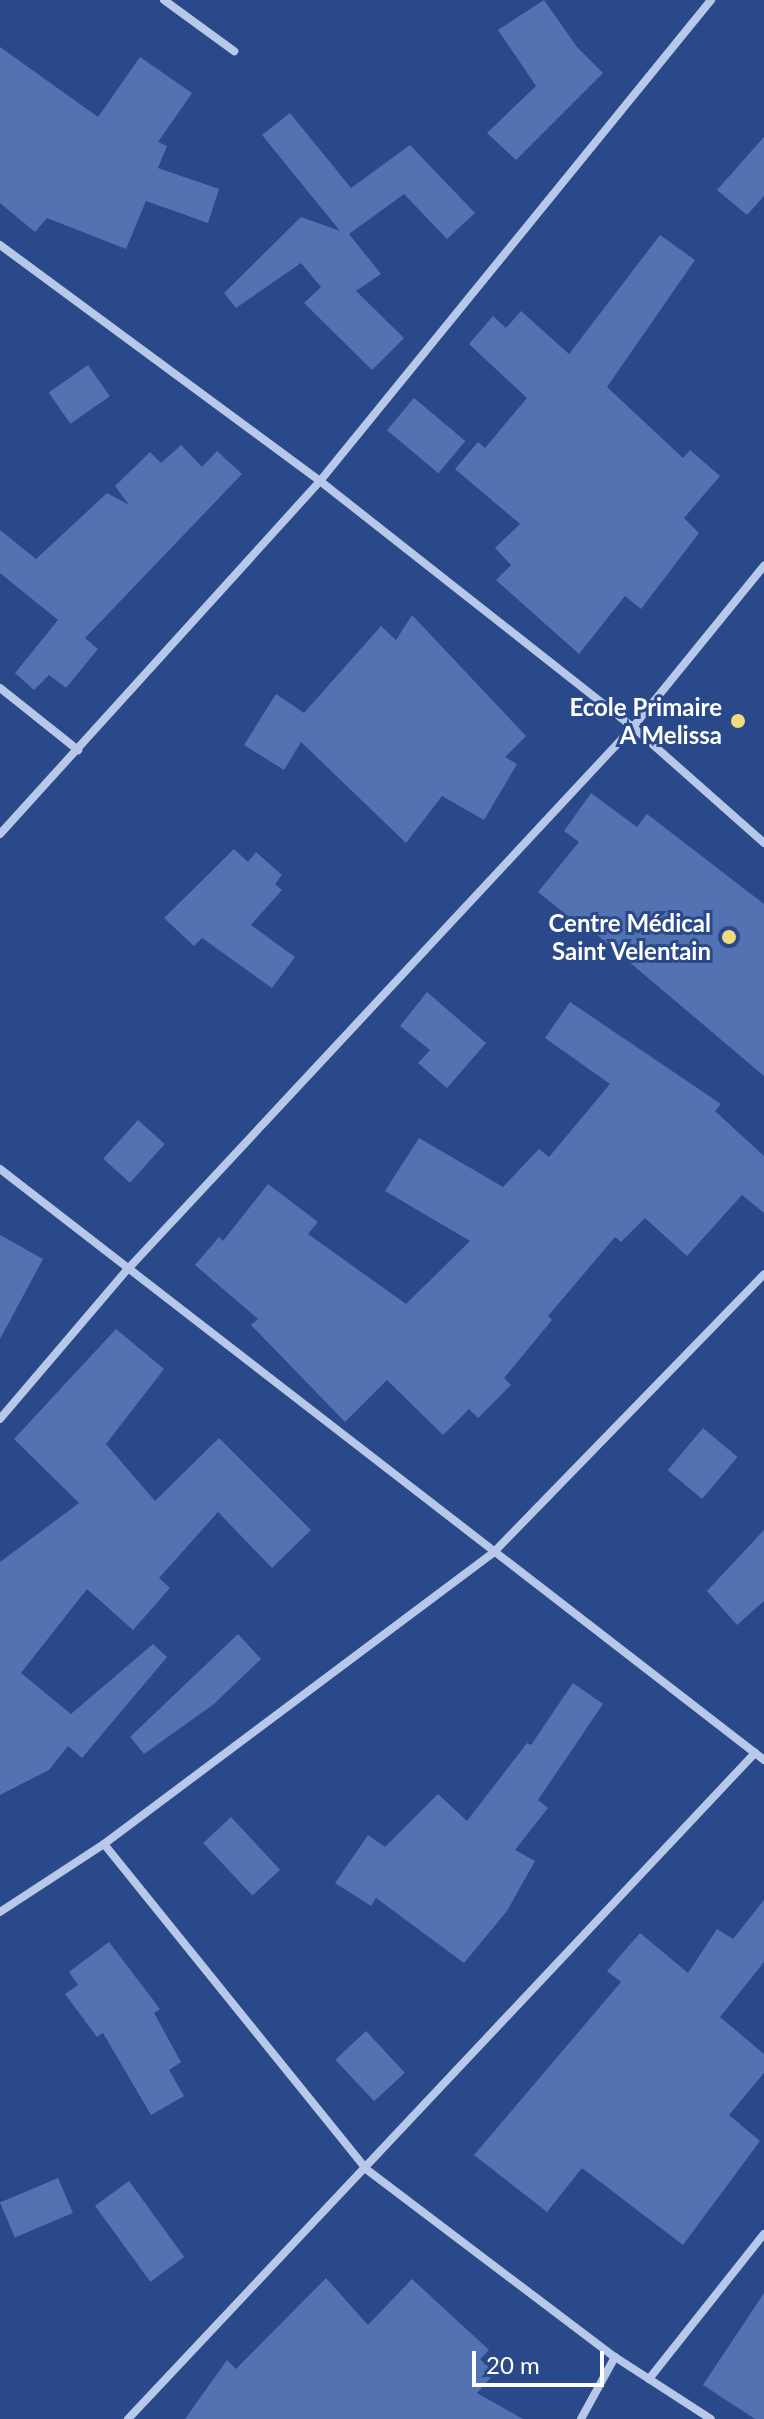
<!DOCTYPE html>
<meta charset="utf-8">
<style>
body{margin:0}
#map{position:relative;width:764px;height:2419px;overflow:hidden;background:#29498a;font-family:Lato,sans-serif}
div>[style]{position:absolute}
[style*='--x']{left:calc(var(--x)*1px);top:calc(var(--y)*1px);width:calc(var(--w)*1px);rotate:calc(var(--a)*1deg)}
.building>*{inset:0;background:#5272b1;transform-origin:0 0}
.street>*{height:8px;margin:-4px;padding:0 4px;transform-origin:4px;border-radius:4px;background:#b7c8e9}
.dots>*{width:22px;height:22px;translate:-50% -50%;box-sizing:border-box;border:4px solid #29498a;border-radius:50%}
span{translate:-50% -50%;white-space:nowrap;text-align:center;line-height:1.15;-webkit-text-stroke:6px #29498a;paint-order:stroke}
.poi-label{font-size:24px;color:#fff;font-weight:700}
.right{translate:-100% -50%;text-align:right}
.scale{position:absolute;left:472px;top:2351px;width:132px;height:36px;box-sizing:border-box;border:4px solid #fff;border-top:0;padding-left:10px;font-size:24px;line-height:28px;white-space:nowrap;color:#fff;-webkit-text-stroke:6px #29498a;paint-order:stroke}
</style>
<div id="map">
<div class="building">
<i style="clip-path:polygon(544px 0,577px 47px,603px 73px,516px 160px,487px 133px,536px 86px,498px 30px)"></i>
<i style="clip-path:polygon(0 47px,98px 117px,140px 57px,192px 93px,158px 142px,167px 146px,158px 168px,219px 189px,208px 223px,146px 201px,126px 249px,47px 218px,35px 232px,0 203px)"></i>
<i style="clip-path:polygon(290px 113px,351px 188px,410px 145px,475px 213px,447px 239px,404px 194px,349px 234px,381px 274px,356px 291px,404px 338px,372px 370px,304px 303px,321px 287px,301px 263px,236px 308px,224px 293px,301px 217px,340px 231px,262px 135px)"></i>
<i style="clip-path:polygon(764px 137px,764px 196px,747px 215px,717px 190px)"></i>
<i style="clip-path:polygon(660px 235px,695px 260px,607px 387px,683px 458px,690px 450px,720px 476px,684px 518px,699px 533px,641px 609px,625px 596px,579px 654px,496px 580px,511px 565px,495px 548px,520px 524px,455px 469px,478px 442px,485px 448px,527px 398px,469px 344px,493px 316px,506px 328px,521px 311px,569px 354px)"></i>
<i style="left:88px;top:365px;width:38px;height:48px;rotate:55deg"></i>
<i style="left:414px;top:398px;width:67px;height:42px;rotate:40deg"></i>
<i style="clip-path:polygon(181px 445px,202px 467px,217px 451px,242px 474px,85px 638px,98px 649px,66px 688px,49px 675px,34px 690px,15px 673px,58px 620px,0 573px,0 530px,36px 559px,107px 493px,129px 505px,115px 486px,150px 452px,161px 463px)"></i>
<i style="clip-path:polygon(412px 615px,526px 736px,505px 757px,517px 764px,484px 820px,442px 796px,406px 843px,301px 742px,284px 770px,244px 745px,276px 694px,304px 713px,381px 626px,396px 640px)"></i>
<i style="clip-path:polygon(591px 793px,637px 827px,647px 814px,764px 904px,764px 1076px,582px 922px,579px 925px,538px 892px,579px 842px,564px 831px)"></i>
<i style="clip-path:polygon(234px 849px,248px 862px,256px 852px,282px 875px,275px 884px,282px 890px,251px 925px,295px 957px,272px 988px,202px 938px,194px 946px,164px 918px)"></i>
<i style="clip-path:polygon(427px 992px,486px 1043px,447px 1088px,418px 1063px,430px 1050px,400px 1026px)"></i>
<i style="clip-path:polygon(570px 1002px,721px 1104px,715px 1111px,764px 1156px,764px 1213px,742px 1195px,687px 1256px,645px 1218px,621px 1242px,615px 1237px,548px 1316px,552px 1320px,504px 1378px,511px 1385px,478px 1418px,469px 1409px,443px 1435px,387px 1380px,345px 1422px,251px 1325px,258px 1319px,195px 1265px,219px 1237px,223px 1241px,268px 1184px,318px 1222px,308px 1234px,406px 1304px,470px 1241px,385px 1191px,419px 1138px,503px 1187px,539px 1149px,549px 1157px,610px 1084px,545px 1038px)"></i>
<i style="left:138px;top:1120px;width:36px;height:52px;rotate:42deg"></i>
<i style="clip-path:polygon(0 1235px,43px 1259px,0 1339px)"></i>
<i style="clip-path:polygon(116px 1329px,164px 1369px,106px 1444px,155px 1501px,219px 1438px,311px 1530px,272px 1568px,218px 1512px,159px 1578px,170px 1588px,133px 1630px,87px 1589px,21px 1673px,71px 1714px,153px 1644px,167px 1657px,82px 1758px,68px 1746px,49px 1770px,0 1795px,0 1562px,79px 1503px,14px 1439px)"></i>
<i style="left:703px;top:1428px;width:45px;height:55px;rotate:40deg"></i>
<i style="clip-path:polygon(764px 1530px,764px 1601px,737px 1625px,707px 1591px)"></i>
<i style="clip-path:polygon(238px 1634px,261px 1659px,214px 1704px,144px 1754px,130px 1737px)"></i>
<i style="clip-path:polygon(573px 1683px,603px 1704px,538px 1800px,548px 1808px,515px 1850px,535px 1861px,507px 1911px,464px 1963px,376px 1898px,371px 1906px,335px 1883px,368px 1835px,385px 1847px,438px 1794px,467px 1821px,527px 1743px,531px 1745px)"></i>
<i style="left:231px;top:1817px;width:72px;height:38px;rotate:47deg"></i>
<i style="clip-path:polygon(764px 1900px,764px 1962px,720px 2017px,764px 2054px,764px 2073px,729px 2115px,760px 2141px,683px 2245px,582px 2168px,547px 2212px,474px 2155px,621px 1982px,607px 1971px,640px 1933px,688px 1973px,717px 1929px,733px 1939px)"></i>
<i style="clip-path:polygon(109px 1942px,160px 2009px,154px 2013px,181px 2062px,169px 2070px,184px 2096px,151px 2115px,103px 2033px,97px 2037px,65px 1994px,78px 1985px,69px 1972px)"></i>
<i style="left:366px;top:2031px;width:57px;height:42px;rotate:47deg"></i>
<i style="left:58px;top:2178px;width:38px;height:63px;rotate:67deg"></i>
<i style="left:129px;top:2181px;width:94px;height:42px;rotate:54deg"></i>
<i style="clip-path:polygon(326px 2278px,368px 2325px,412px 2279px,489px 2350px,480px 2359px,495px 2373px,477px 2393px,523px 2419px,185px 2419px,227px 2360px,236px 2369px)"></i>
<i style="clip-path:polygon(764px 2293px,764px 2419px,755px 2419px,703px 2385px)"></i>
</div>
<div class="street">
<i style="--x:164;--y:0;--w:87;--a:36.1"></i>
<i style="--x:0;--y:245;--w:398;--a:36.4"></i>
<i style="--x:320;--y:481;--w:398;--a:38.2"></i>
<i style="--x:633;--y:727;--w:175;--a:41.5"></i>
<i style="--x:0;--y:688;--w:100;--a:38.5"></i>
<i style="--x:0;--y:834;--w:476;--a:-47.8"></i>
<i style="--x:320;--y:481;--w:620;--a:-50.89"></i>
<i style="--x:0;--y:1169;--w:966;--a:37.72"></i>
<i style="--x:0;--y:1419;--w:196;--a:-49.6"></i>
<i style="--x:127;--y:1270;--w:742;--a:-47.02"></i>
<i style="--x:633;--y:727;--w:208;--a:-50.9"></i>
<i style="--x:104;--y:1844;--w:417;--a:51.1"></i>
<i style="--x:366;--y:2169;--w:312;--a:37.1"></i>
<i style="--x:615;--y:2357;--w:114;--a:32.9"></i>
<i style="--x:0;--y:1912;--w:124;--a:-33.2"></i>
<i style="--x:104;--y:1844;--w:489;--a:-36.8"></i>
<i style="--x:495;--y:1551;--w:386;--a:-45.8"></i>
<i style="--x:649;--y:2379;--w:185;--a:-51.6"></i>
<i style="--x:128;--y:2419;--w:915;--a:-46.73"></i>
<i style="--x:581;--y:2419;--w:71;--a:-61.3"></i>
</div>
<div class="dots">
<i style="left:738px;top:721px;background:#f0db7e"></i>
<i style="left:729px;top:937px;background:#f0db7e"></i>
</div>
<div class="poi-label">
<span class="right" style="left:722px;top:721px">Ecole Primaire<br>A Melissa</span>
<span class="right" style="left:711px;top:937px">Centre Médical<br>Saint Velentain</span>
</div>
<div class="scale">20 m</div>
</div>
